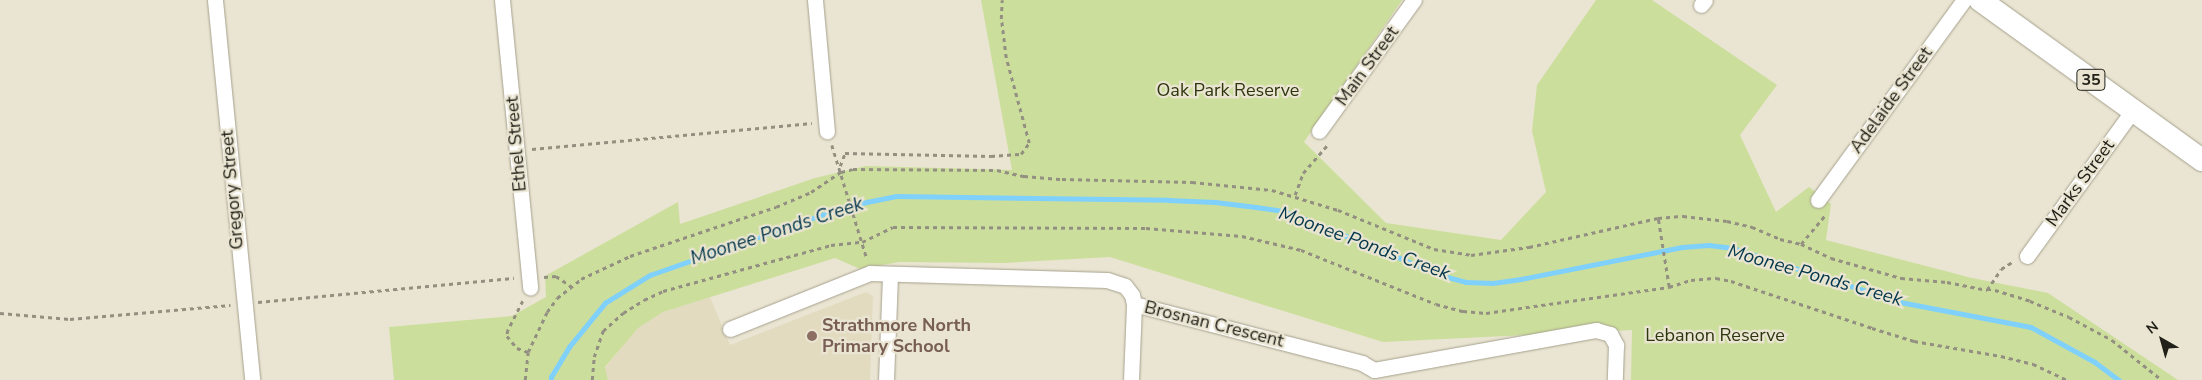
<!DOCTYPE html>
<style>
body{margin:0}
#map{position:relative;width:2202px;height:380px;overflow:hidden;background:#eae5d2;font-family:"Nunito Sans",sans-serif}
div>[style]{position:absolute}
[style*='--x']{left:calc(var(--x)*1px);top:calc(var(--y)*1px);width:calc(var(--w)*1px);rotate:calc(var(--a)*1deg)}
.built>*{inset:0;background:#e2dbc0}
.green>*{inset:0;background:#ccde9b}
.stream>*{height:4.5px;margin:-2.25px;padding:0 2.25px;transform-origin:2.25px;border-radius:2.25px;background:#7fd1fc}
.path>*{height:2.5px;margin-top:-1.25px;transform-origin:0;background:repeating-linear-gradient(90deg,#939082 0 4px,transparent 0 8px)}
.roads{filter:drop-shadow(0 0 1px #a5a18e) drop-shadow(0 0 1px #a5a18e)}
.street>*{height:15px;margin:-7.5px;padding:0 7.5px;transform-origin:7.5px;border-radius:7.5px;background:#fff}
.primary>*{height:22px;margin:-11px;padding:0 11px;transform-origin:11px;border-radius:11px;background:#fff}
.dots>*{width:14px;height:14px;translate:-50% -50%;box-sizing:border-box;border:2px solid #eae5d2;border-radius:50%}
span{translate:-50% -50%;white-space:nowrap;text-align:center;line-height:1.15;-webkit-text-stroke:4.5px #eae5d2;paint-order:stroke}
.shield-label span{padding:1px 4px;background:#eae5d2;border:1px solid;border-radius:4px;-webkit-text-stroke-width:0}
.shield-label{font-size:16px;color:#222119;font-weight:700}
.street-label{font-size:18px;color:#222119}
.park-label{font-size:18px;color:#2d360d}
.education-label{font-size:18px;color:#785e54;font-weight:700}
.left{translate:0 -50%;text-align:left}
.water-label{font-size:19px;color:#04374c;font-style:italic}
.north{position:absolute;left:2137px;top:315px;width:50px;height:50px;-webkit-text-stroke:4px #eae5d2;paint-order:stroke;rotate:322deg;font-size:14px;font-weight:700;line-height:20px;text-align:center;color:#222119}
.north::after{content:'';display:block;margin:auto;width:18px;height:22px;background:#222119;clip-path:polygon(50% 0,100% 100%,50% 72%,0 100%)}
</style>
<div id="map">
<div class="built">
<i style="clip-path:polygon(866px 292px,873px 296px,870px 380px,608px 380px,605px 368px,638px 327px,663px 312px,710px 297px,730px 345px)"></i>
</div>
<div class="green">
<i style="clip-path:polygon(981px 0,1402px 0,1304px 142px,1386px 223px,1501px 240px,1546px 192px,1532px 131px,1537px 85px,1596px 0,1652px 0,1777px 85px,1740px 135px,1776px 212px,1809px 187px,1831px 204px,1826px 240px,1972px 278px,2048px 293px,2178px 380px,1631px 380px,1632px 330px,1383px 342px,1110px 257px,1004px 263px,899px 262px,860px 269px,835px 258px,663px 312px,638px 328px,605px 367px,608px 380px,394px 380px,389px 327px,512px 316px,546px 297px,545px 276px,678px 202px,680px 224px,815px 178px,866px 166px,1012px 170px)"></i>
</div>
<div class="stream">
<i style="--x:551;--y:380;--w:3;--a:-90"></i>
<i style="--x:551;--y:377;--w:35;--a:-59"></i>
<i style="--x:569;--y:347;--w:57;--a:-50.7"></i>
<i style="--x:605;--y:303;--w:53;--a:-31.9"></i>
<i style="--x:650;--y:275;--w:209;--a:-19.3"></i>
<i style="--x:847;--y:206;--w:50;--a:-11.5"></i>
<i style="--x:896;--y:196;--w:272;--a:0.8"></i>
<i style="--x:1168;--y:200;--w:47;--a:2.4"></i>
<i style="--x:1215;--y:202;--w:41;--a:7"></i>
<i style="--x:1256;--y:207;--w:28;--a:8"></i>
<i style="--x:1284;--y:211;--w:22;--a:21"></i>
<i style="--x:1305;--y:219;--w:150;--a:22.3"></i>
<i style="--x:1444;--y:276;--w:23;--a:15"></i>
<i style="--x:1466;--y:282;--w:27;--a:2"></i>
<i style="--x:1493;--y:283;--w:28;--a:-8"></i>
<i style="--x:1521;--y:279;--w:164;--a:-11.2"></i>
<i style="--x:1682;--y:247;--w:27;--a:-4"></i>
<i style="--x:1709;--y:245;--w:24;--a:7"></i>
<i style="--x:1733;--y:248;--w:176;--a:17.9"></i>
<i style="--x:1900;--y:302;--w:133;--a:10.8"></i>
<i style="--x:2031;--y:327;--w:73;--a:28.7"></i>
<i style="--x:2095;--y:362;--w:30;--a:37"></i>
</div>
<div class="path">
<i style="--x:832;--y:145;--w:119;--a:72.9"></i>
<i style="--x:532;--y:149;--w:281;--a:-5.3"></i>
<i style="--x:840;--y:166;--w:14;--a:-69"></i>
<i style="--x:845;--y:153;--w:146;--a:1.2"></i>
<i style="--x:991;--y:156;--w:30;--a:-4"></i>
<i style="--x:1021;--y:154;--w:14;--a:-54"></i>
<i style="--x:1029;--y:143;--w:88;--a:-105.1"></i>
<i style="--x:1006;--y:58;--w:39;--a:-97"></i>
<i style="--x:1001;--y:19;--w:19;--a:-87"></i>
<i style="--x:1295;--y:195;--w:23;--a:-70"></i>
<i style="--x:1303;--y:173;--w:38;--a:-49"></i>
<i style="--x:1801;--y:244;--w:40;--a:-50"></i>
<i style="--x:544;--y:277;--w:12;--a:-5"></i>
<i style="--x:556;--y:276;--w:18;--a:34"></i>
<i style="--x:1669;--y:287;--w:23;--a:-18"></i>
<i style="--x:1691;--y:280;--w:25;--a:-5"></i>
<i style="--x:1716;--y:278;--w:15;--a:11"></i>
<i style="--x:1731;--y:281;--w:149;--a:18.4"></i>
<i style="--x:1872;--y:328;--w:44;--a:17.2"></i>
<i style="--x:1914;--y:341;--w:88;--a:9.8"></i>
<i style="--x:2001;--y:356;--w:33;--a:14"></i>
<i style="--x:2033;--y:364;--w:38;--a:25"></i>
<i style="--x:1987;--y:290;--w:25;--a:-56"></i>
<i style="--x:2001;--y:269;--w:15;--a:-32"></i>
<i style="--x:523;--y:301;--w:33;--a:117"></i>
<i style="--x:508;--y:330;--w:6;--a:99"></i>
<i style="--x:507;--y:336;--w:16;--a:50"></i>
<i style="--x:517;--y:348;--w:12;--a:20"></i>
<i style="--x:258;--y:302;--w:257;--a:-5.4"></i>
<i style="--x:0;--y:313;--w:70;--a:4.9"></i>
<i style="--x:70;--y:319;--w:161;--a:-5"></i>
<i style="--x:525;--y:380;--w:28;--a:-84"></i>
<i style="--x:528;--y:352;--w:44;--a:-64.6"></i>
<i style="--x:547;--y:312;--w:17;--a:-54"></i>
<i style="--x:557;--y:298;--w:31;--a:-38"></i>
<i style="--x:581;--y:279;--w:54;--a:-25.1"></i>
<i style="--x:630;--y:256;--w:154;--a:-18.6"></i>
<i style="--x:776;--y:207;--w:38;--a:-23"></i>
<i style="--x:811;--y:192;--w:36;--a:-34"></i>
<i style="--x:841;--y:172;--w:12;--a:-14"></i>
<i style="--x:853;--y:169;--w:144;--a:0.4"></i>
<i style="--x:997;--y:170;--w:28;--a:13"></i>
<i style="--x:1024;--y:176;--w:38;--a:5"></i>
<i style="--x:1062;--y:179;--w:130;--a:1.3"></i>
<i style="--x:1192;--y:182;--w:80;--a:5.7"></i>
<i style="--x:1272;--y:190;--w:69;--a:16.9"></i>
<i style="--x:1338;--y:210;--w:104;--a:22.1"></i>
<i style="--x:1434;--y:249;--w:37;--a:9"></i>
<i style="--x:1471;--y:255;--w:59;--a:-7.9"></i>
<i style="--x:1529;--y:247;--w:132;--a:-12.7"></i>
<i style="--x:592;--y:380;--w:23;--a:-85"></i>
<i style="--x:594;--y:357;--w:28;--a:-71"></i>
<i style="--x:603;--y:331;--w:27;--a:-42"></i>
<i style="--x:623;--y:313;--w:25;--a:-32"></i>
<i style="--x:644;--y:300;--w:21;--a:-25"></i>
<i style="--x:663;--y:291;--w:174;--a:-15.3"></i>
<i style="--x:831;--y:245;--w:31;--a:-6"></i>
<i style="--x:862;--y:242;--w:34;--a:-26"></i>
<i style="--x:893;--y:227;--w:253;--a:0.2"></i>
<i style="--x:1146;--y:228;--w:96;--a:4.8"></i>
<i style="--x:1242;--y:236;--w:61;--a:13.3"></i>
<i style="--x:1301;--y:250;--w:145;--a:21.8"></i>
<i style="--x:1436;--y:304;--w:28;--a:15"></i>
<i style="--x:1463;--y:311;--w:23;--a:5"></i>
<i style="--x:1486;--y:313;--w:185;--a:-8.1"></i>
<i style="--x:1669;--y:287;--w:70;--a:-99.1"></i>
<i style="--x:1658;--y:218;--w:25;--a:-5"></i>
<i style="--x:1683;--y:216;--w:44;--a:6.5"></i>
<i style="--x:1727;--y:221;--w:26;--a:13"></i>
<i style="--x:1752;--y:227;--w:30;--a:23"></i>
<i style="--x:1780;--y:239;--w:22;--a:13"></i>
<i style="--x:1801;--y:244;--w:33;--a:25"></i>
<i style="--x:1831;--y:258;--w:73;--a:15.9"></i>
<i style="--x:1901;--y:278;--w:46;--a:5"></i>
<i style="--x:1947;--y:282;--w:41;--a:11.3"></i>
<i style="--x:1987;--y:290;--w:8;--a:0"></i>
<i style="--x:1995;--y:290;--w:37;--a:17"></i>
<i style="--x:2030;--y:301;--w:42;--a:22.3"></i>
<i style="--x:2069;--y:317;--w:49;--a:28.1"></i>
<i style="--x:2112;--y:340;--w:64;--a:38.7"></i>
</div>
<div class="roads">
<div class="street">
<i style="--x:215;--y:0;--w:382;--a:84.4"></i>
<i style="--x:502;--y:0;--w:289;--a:84.4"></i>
<i style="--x:815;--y:0;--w:132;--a:84.8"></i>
<i style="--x:1701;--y:5;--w:6;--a:-51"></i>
<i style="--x:1319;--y:131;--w:162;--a:-54.1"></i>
<i style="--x:1818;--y:200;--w:248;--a:-53.9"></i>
<i style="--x:2027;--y:256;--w:180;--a:-54"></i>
<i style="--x:730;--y:329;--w:151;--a:-21.8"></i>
<i style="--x:870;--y:273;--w:237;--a:1.7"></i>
<i style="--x:1107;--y:280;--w:19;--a:18"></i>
<i style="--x:1125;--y:286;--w:11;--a:52"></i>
<i style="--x:1132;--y:295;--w:9;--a:77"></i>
<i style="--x:1134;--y:304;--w:236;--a:14.5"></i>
<i style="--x:1362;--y:363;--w:14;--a:30"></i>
<i style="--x:1374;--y:370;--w:226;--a:-10.2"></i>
<i style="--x:1596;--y:330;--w:15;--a:16"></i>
<i style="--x:1610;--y:334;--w:13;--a:61"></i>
<i style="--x:1616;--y:345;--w:35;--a:92"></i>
<i style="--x:886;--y:380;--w:106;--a:-87.8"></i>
<i style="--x:1131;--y:380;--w:76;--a:-87.7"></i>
</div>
<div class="primary">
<i style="--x:1980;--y:0;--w:274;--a:35.8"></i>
</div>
</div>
<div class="dots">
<i style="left:812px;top:336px;background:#8d6e63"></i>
</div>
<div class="shield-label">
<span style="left:2091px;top:80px">35</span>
</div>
<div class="street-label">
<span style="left:1367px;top:66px;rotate:-54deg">Main Street</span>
<span style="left:1891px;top:100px;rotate:-54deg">Adelaide Street</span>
<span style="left:516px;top:144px;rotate:-95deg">Ethel Street</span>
<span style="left:2080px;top:183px;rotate:-54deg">Marks Street</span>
<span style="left:232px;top:190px;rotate:-95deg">Gregory Street</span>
<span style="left:1214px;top:324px;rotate:14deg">Brosnan Crescent</span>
</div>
<div class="park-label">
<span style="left:1228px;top:90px">Oak Park Reserve</span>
<span style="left:1715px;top:335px">Lebanon Reserve</span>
</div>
<div class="education-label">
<span class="left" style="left:822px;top:336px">Strathmore North<br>Primary School</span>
</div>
<div class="water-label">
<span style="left:777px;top:232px;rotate:-18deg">Moonee Ponds Creek</span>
<span style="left:1364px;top:244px;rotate:20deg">Moonee Ponds Creek</span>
<span style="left:1815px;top:276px;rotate:16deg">Moonee Ponds Creek</span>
</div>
<div class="north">N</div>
</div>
